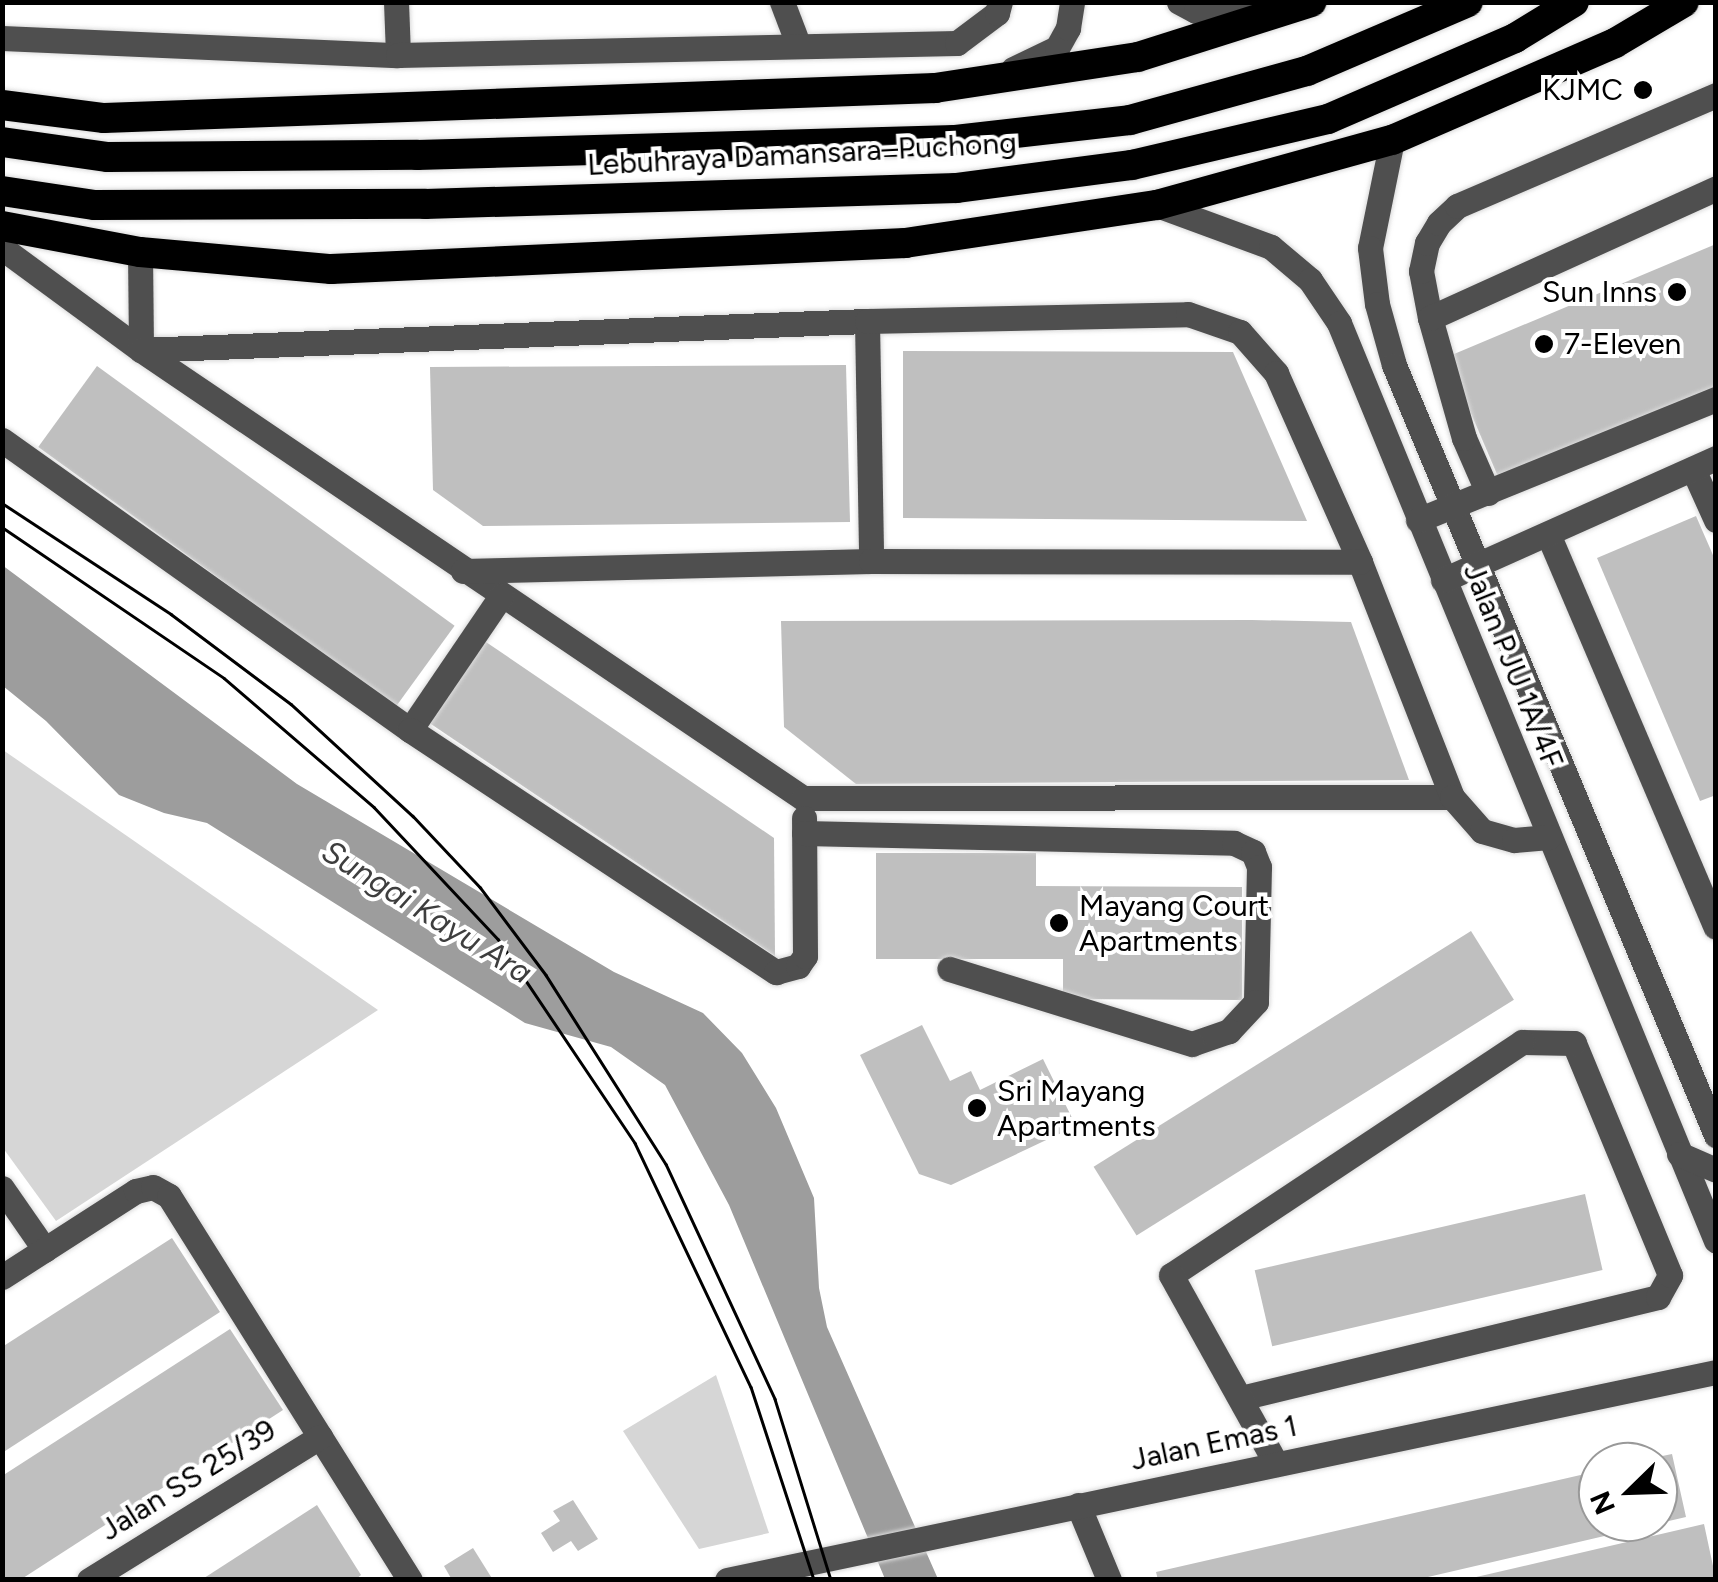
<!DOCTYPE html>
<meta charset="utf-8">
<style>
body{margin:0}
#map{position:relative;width:1718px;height:1582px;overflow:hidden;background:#fff;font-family:Figtree,sans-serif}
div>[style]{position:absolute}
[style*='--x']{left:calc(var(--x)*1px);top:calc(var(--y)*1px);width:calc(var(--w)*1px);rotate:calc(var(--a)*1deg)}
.green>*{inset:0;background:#d6d6d6}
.water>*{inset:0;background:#9d9d9d}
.building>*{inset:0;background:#bfbfbf;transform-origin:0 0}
.roads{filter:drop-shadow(0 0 2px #dbdbdb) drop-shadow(0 0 2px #dbdbdb)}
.minor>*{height:25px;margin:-12.5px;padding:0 12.5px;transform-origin:12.5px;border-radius:12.5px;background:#4f4f4f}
.highway>*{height:30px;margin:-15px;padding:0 15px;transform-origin:15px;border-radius:15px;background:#000}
.tram>*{height:2.5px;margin:-1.25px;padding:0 1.25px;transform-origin:1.25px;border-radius:1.25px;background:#000}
.dots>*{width:28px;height:28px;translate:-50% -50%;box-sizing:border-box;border:5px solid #fff;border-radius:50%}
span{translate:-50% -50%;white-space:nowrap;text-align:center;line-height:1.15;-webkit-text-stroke:8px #fff;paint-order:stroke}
.poi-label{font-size:30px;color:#000}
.right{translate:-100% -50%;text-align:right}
.left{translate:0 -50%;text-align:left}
.street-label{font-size:30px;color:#000}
.water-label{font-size:32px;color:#3e3e3e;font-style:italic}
.frame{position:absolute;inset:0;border:5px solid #000;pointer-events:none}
.north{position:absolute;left:1578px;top:1442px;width:100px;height:100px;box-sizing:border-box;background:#fff;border:2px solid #999;border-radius:50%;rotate:247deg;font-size:28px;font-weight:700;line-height:40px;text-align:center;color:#000}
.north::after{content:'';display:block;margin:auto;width:35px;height:45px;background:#000;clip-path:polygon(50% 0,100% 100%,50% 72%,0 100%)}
</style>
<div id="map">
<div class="green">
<i style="clip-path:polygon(3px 750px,378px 1010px,56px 1221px,3px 1148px)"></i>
<i style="clip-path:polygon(716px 1375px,769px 1533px,699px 1549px,623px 1431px)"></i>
</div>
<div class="water">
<i style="clip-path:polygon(2px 565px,297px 784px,614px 972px,703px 1013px,742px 1053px,776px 1108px,814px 1198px,819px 1288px,827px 1327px,938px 1579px,885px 1579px,729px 1205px,665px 1085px,611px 1047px,525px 1023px,207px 823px,164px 813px,119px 795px,46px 721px,3px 686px)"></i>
</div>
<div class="building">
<i style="clip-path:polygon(1716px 244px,1716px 387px,1499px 479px,1447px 357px)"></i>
<i style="clip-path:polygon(903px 351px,1233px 352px,1307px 521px,903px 518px)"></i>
<i style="clip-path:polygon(846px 365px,850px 522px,483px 526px,433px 490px,430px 367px)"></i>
<i style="left:97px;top:366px;width:442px;height:100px;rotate:36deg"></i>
<i style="clip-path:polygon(1696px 516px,1716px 562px,1716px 795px,1700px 801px,1597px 558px)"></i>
<i style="clip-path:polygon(1252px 620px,1351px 622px,1409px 780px,856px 784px,784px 727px,781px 621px)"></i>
<i style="clip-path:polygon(483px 640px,774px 838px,775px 956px,428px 722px)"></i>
<i style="clip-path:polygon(876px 853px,1036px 853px,1036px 886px,1242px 887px,1242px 1000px,1063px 999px,1063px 959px,876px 959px)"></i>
<i style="left:1471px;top:931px;width:81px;height:445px;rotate:58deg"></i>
<i style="clip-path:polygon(922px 1025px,950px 1081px,971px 1071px,980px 1090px,1043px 1059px,1076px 1126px,951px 1185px,919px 1174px,860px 1055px)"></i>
<i style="left:1585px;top:1194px;width:78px;height:339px;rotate:77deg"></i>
<i style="clip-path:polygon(172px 1238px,220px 1312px,2px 1453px,2px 1347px)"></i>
<i style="clip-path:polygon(230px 1329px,283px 1410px,20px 1580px,5px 1580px,2px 1476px)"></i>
<i style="clip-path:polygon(1672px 1454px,1686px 1517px,1415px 1580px,1158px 1580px,1156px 1572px,1598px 1471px,1598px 1522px,1658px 1522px,1658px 1462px,1643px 1460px)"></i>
<i style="clip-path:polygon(573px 1500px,598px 1539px,578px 1551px,571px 1541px,553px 1552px,541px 1533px,560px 1521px,553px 1511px)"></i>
<i style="clip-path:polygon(317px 1505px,361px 1575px,355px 1580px,201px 1580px)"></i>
<i style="clip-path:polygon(1704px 1524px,1716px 1580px,1472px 1580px,1472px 1578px)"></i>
<i style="clip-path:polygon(473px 1548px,493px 1580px,452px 1580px,444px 1566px)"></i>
</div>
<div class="roads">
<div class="minor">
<i style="--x:396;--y:2;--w:53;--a:87.8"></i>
<i style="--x:782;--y:2;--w:45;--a:69.1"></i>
<i style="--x:1179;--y:2;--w:19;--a:28"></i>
<i style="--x:1196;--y:11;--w:70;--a:-4.1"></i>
<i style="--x:2;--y:38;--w:396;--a:2.5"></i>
<i style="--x:398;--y:55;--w:559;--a:-1.23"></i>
<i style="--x:957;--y:43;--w:50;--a:-36.9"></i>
<i style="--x:997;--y:13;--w:11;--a:-75"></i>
<i style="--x:1013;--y:69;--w:49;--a:-25.5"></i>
<i style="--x:1057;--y:48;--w:23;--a:-61"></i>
<i style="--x:1068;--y:28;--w:26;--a:-81"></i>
<i style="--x:1392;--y:140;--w:110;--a:101.5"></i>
<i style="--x:1370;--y:248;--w:56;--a:82.9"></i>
<i style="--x:1377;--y:304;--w:63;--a:74.4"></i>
<i style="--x:1394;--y:365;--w:835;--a:67.31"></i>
<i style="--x:1157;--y:205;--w:121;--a:20.2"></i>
<i style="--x:1271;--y:247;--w:51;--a:40.2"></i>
<i style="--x:1310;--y:280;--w:52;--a:56"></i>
<i style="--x:1339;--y:323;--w:992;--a:67.67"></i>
<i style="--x:2;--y:248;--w:172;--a:36.3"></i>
<i style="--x:141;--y:350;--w:799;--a:34.09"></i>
<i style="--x:803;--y:798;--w:649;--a:-0.09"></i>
<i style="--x:140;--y:252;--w:98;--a:89.4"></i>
<i style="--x:1430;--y:318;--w:48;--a:-100.8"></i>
<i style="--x:1421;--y:271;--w:29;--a:-78"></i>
<i style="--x:1427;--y:243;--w:23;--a:-59"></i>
<i style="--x:1439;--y:223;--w:25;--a:-43"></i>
<i style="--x:1457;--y:206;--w:282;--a:-23.2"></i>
<i style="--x:867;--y:321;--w:240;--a:89"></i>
<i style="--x:141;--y:350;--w:727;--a:-2.29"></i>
<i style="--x:867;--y:321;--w:321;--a:-1.2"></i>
<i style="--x:1188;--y:314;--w:55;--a:19.1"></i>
<i style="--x:1240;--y:332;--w:55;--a:48.7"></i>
<i style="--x:1276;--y:373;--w:207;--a:66"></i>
<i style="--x:1360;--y:562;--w:252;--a:68.6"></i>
<i style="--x:1452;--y:797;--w:45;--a:48.6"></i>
<i style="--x:1482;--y:831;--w:33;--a:16"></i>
<i style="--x:1514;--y:840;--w:35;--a:-5"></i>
<i style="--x:2;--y:440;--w:501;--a:35.4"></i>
<i style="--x:1693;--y:469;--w:56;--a:65.7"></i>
<i style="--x:1488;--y:493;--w:60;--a:-113.6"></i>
<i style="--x:1464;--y:438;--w:125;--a:-105.8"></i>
<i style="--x:1430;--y:318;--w:314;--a:-24.4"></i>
<i style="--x:1418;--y:520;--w:322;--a:-22.1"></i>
<i style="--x:1548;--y:534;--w:427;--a:66.9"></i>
<i style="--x:463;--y:571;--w:408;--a:-1.4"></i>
<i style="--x:871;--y:561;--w:489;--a:0.1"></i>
<i style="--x:1443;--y:580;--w:299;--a:-24.1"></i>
<i style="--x:501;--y:596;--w:162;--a:124.2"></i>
<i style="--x:410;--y:730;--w:439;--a:33.5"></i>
<i style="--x:776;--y:972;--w:23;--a:-15"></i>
<i style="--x:798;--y:966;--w:12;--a:-55"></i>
<i style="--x:805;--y:956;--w:138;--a:-90.4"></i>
<i style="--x:804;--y:833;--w:430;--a:1.3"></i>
<i style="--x:1234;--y:843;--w:21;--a:25"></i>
<i style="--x:1253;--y:852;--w:16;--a:68"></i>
<i style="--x:1259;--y:867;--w:135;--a:91.3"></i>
<i style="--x:1256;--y:1002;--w:40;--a:133"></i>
<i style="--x:1229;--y:1031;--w:39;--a:161"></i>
<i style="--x:1192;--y:1044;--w:254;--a:-162.8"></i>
<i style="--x:1679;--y:1154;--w:40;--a:23.4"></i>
<i style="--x:2;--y:1188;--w:75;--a:55.3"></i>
<i style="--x:2;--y:1277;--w:159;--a:-32.7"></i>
<i style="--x:136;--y:1191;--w:17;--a:-13"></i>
<i style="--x:153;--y:1187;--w:18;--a:29"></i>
<i style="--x:169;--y:1196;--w:453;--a:57.9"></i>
<i style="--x:1241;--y:1398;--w:429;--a:-13.6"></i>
<i style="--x:1658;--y:1297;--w:25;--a:-61"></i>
<i style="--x:1670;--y:1275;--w:251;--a:-112.5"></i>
<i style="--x:1574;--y:1043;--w:52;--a:-178.9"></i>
<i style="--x:1522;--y:1042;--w:421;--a:146.4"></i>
<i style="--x:1171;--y:1275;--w:216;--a:60.9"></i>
<i style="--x:1078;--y:1505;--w:81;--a:67.5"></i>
<i style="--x:89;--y:1580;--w:272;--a:-31.8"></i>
<i style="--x:727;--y:1580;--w:1011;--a:-11.88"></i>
</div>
<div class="highway">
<i style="--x:2;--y:105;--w:103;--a:7.3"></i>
<i style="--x:104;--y:118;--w:832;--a:-2.07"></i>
<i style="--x:935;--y:88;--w:205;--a:-8.7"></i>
<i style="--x:1138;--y:57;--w:182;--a:-17.6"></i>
<i style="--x:2;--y:142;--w:107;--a:8.1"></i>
<i style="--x:108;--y:157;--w:309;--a:-0.4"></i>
<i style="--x:417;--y:155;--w:538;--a:-1.6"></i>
<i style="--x:955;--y:140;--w:176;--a:-6.5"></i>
<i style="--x:1130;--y:120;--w:184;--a:-15.5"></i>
<i style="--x:1307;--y:71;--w:175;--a:-23.2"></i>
<i style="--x:2;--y:191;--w:94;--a:8.6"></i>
<i style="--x:95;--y:205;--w:330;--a:-0.2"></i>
<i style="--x:425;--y:204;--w:532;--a:-1.72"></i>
<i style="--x:957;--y:188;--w:177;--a:-7.5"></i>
<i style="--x:1132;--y:165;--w:201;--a:-13.2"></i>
<i style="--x:1328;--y:119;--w:204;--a:-23.4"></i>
<i style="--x:1515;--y:38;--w:69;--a:-31.4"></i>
<i style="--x:2;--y:226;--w:140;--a:10.7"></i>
<i style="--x:140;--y:252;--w:192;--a:5.1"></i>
<i style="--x:331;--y:269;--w:575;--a:-2.59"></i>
<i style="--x:905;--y:243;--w:255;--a:-8.6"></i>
<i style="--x:1157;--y:205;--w:244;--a:-15.5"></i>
<i style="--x:1392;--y:140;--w:243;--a:-23.5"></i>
<i style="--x:1615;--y:43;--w:80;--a:-30.7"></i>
</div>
</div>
<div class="tram">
<i style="--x:2;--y:503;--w:202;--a:33.3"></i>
<i style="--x:171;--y:614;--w:150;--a:36.9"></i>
<i style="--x:291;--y:704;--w:166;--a:42.6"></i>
<i style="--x:413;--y:816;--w:98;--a:46.7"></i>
<i style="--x:480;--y:887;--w:110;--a:53.1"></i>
<i style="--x:546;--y:975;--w:224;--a:57.6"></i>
<i style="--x:666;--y:1164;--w:259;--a:65.1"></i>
<i style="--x:775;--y:1399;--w:189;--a:72.8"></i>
<i style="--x:2;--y:527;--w:268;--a:34.2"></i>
<i style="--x:224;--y:678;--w:198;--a:40.7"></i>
<i style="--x:374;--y:807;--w:181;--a:46.8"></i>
<i style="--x:498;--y:939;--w:246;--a:56.1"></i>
<i style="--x:635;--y:1143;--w:270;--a:64.6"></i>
<i style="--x:751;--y:1387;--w:203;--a:71.9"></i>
</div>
<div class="dots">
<i style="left:1643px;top:90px;background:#000"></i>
<i style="left:1677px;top:292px;background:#000"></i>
<i style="left:1544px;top:344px;background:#000"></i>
<i style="left:1059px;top:923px;background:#000"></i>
<i style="left:977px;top:1108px;background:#000"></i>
</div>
<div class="poi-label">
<span class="right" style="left:1623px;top:90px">KJMC</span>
<span class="right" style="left:1657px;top:292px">Sun Inns</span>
<span class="left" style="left:1564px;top:344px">7-Eleven</span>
<span class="left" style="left:1079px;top:923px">Mayang Court<br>Apartments</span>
<span class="left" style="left:997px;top:1108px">Sri Mayang<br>Apartments</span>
</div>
<div class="street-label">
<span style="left:802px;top:154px;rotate:-3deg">Lebuhraya Damansara–Puchong</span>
<span style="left:1513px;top:666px;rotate:68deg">Jalan PJU 1A/4F</span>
<span style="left:1214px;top:1443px;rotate:-12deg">Jalan Emas 1</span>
<span style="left:188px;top:1480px;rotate:-32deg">Jalan SS 25/39</span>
</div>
<div class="water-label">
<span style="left:427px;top:912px;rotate:32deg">Sungai Kayu Ara</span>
</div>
<div class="frame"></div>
<div class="north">N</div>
</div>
